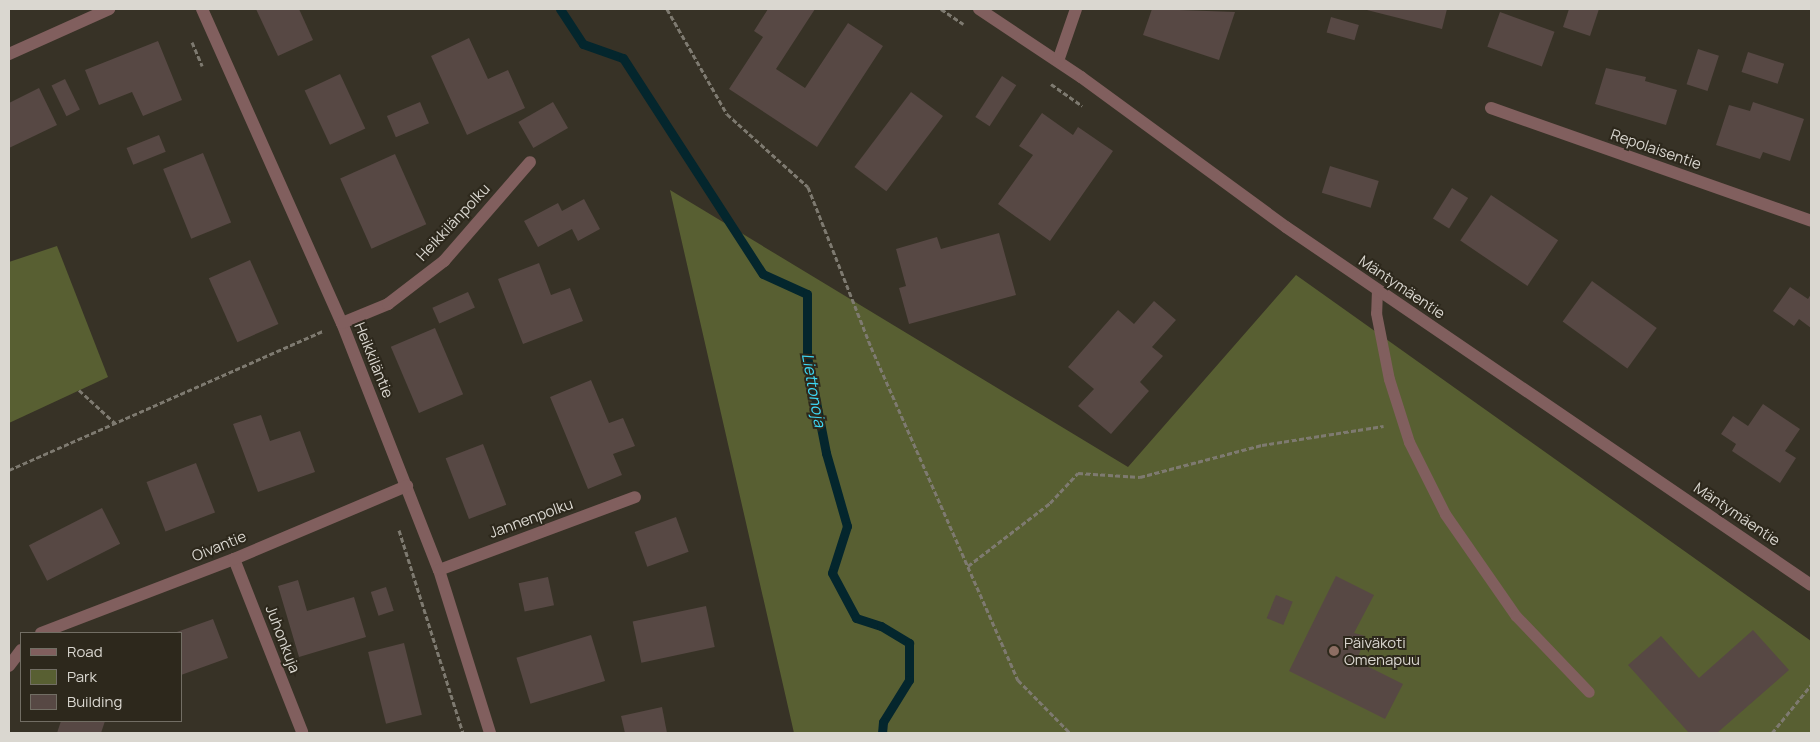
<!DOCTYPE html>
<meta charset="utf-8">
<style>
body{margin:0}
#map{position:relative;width:1820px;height:742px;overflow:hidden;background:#373226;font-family:Manrope,sans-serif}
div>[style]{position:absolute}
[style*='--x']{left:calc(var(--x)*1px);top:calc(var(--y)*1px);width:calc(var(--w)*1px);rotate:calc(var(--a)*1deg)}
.green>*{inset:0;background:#585f32}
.stream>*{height:9px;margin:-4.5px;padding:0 4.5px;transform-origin:4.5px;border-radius:4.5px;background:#04262d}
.building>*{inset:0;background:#574844;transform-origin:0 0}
.path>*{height:3px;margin-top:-1.5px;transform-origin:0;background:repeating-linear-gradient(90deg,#7e7a70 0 5px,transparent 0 7.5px)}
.service>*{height:11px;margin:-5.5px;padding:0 5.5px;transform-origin:5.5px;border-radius:5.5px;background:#815f5e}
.minor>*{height:12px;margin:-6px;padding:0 6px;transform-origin:6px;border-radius:6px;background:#815f5e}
.dots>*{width:14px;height:14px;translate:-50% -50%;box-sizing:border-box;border:2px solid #2d281c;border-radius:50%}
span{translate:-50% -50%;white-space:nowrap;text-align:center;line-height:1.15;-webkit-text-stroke:4px #2d281c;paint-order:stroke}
.street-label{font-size:15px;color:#dad7d0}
.poi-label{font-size:15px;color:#dad7d0}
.left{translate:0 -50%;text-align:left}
.water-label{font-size:16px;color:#3ed7f4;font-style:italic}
.frame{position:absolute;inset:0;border:10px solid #dad7d0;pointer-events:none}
.legend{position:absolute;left:20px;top:632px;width:162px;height:90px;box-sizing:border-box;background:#2d281c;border:1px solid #726e64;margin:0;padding:6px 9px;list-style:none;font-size:15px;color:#dad7d0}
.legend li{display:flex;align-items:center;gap:10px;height:25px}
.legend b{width:25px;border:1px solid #726e64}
</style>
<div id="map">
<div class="green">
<i style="clip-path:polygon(670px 190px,1128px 467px,1296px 275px,1811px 641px,1811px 733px,794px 733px)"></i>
<i style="clip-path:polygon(57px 246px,108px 377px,9px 423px,9px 262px)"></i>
</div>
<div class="stream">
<i style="--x:560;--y:9;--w:42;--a:56.7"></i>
<i style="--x:583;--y:44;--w:42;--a:19.3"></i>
<i style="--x:623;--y:58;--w:257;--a:57.1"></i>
<i style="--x:763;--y:274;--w:48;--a:24.4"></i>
<i style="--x:807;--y:294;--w:62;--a:90"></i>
<i style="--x:807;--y:356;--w:99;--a:78.9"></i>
<i style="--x:826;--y:453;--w:76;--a:74"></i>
<i style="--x:847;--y:526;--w:49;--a:107.7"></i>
<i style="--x:832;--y:573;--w:51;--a:61.9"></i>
<i style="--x:856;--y:618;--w:26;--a:18"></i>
<i style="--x:881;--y:626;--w:33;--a:31"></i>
<i style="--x:909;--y:643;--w:37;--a:90"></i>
<i style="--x:909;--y:680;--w:49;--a:121.8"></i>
<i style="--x:883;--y:722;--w:11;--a:95"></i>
</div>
<div class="building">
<i style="clip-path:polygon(256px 9px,299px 9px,313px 40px,278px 56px)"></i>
<i style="clip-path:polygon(768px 9px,815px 9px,776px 69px,805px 88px,848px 23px,883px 46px,817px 147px,729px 89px,763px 37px,754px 31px)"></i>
<i style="clip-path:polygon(1152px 9px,1235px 12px,1219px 60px,1143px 35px)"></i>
<i style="clip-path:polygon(1363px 9px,1447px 9px,1442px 29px)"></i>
<i style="clip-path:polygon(1569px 9px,1599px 9px,1590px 36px,1563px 27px)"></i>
<i style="left:1500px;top:12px;width:58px;height:37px;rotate:20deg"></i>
<i style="left:1331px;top:17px;width:29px;height:16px;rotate:16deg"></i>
<i style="clip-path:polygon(469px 38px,488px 79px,508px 70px,525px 108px,467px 135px,431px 56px)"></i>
<i style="clip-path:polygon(158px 41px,182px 100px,143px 116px,132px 92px,99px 105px,85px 70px)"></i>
<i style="left:1698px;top:49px;width:22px;height:37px;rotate:18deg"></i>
<i style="left:1748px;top:52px;width:38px;height:21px;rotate:18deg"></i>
<i style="clip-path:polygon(1606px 68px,1646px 77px,1645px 81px,1677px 90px,1666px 125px,1595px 104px)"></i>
<i style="left:340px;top:74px;width:60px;height:39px;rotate:65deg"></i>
<i style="left:1002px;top:76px;width:17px;height:49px;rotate:33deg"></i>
<i style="left:65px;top:79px;width:34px;height:15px;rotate:64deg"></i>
<i style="clip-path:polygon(39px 88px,57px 125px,9px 148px,9px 103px)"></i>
<i style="left:911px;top:92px;width:40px;height:94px;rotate:37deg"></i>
<i style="left:420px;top:102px;width:23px;height:36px;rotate:67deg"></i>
<i style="left:553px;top:102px;width:30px;height:40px;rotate:60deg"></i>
<i style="clip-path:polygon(1753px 102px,1804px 119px,1790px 161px,1763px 152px,1760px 159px,1716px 145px,1729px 105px,1750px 111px)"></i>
<i style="clip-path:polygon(1042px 113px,1073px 135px,1078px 127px,1113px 151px,1050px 241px,998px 204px,1033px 155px,1019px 146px)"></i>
<i style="left:159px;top:135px;width:18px;height:35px;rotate:68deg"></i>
<i style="left:203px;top:153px;width:75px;height:43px;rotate:68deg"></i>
<i style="left:395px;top:154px;width:77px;height:60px;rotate:66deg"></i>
<i style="left:1330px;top:166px;width:51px;height:28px;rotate:17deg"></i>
<i style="left:1452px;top:188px;width:19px;height:36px;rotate:32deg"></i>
<i style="left:1491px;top:195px;width:81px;height:55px;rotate:34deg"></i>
<i style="clip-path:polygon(584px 199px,600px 229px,578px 241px,572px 229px,538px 247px,524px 221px,558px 203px,562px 211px)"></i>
<i style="clip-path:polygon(999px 233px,1016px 295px,909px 324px,899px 288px,906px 286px,896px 249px,937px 237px,941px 249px)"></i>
<i style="left:250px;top:260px;width:70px;height:45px;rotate:66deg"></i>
<i style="clip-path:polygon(539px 263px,551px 295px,570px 288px,583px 321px,523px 344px,498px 279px)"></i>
<i style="left:1592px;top:281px;width:80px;height:50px;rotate:36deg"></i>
<i style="clip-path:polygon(1790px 287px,1808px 299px,1811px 294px,1811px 328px,1799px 319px,1794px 326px,1773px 311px)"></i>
<i style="left:468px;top:292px;width:17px;height:39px;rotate:66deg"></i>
<i style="clip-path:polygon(1154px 301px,1176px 320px,1152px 347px,1163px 356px,1140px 382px,1149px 391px,1111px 434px,1078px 406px,1094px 389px,1068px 367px,1118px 310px,1134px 324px)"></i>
<i style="left:435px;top:328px;width:72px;height:48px;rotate:67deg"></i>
<i style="clip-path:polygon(591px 380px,609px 423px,623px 418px,635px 446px,613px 454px,622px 475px,588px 489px,550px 397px)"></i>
<i style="clip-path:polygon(1763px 404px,1800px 429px,1785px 451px,1796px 458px,1780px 483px,1732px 451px,1736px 444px,1721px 434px,1733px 416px,1748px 426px)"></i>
<i style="clip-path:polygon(261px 415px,270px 441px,300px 431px,315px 472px,258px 492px,233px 424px)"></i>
<i style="left:483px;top:444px;width:65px;height:40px;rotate:69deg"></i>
<i style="left:196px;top:463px;width:53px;height:53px;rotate:69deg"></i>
<i style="left:102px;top:508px;width:40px;height:82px;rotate:63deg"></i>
<i style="left:676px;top:517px;width:37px;height:44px;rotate:70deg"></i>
<i style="clip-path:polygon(1336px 576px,1374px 595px,1354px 633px,1365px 636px,1357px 661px,1403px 684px,1385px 719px,1289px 671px)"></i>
<i style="left:548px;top:577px;width:29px;height:30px;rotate:78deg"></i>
<i style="clip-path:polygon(298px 580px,307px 611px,354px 597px,366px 637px,299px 657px,278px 586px)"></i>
<i style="left:386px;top:587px;width:25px;height:16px;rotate:72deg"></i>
<i style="left:1276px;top:595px;width:18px;height:25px;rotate:22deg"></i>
<i style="left:706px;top:606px;width:42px;height:75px;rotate:78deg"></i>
<i style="clip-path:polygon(213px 619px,228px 658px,181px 675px,181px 633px,174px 633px)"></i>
<i style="clip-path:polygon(1753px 630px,1789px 670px,1717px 733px,1689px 733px,1628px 665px,1661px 636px,1699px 678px)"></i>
<i style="left:591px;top:635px;width:48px;height:78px;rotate:73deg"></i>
<i style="left:404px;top:643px;width:74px;height:37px;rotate:76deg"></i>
<i style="clip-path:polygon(662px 707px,667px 733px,625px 733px,621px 716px)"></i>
<i style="clip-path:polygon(61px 721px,105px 721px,101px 733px,57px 733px)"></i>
</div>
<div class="path">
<i style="--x:667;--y:9;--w:121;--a:60.3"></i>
<i style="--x:727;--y:114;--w:109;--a:42"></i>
<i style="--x:808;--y:187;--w:172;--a:68.5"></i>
<i style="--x:871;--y:347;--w:364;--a:66.2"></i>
<i style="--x:1018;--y:680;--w:74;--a:45.5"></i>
<i style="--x:941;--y:9;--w:27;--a:34"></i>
<i style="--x:192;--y:42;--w:26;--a:67"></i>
<i style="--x:1051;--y:84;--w:38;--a:35"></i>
<i style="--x:79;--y:390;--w:49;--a:42.5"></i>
<i style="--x:9;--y:470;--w:343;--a:-23.9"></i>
<i style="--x:399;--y:530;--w:213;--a:72.5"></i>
<i style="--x:968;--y:566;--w:103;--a:-37.5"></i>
<i style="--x:1050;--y:503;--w:41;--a:-47"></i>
<i style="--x:1078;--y:473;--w:62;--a:3.7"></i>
<i style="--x:1140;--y:477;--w:126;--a:-14.7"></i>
<i style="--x:1262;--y:445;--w:123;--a:-8.9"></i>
<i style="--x:1772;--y:733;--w:62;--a:-50.9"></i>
</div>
<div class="service">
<i style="--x:1377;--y:289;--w:24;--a:92"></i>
<i style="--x:1376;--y:313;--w:67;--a:78.9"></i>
<i style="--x:1389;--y:379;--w:66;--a:72.4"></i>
<i style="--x:1409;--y:442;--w:80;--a:63.4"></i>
<i style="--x:1445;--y:514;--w:124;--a:55.2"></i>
<i style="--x:1516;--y:616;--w:105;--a:46.2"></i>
</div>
<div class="minor">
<i style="--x:202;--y:9;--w:344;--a:66"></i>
<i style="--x:342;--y:323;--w:265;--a:68.6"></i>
<i style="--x:439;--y:570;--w:171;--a:72.6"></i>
<i style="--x:979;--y:9;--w:123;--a:33.7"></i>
<i style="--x:1081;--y:77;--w:254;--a:36.2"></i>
<i style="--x:1286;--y:227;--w:635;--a:34.29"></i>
<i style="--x:9;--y:54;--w:110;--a:-24.2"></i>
<i style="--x:1058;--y:61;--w:55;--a:-70.9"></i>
<i style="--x:1491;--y:108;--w:339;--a:19.4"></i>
<i style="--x:342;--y:323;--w:50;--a:-22.4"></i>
<i style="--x:388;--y:304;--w:71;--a:-37.5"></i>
<i style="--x:444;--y:261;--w:131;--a:-49"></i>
<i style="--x:234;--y:559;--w:186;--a:68.5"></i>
<i style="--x:439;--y:570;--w:209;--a:-20.4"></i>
<i style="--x:41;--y:633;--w:207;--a:-21"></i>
<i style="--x:234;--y:559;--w:188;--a:-22.9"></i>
<i style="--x:9;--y:666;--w:20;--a:-53"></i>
</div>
<div class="dots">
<i style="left:1334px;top:651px;background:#8d6e63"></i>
</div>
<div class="street-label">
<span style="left:1656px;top:149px;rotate:19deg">Repolaisentie</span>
<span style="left:453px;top:222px;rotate:-47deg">Heikkilänpolku</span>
<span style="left:1402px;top:287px;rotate:34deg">Mäntymäentie</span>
<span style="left:374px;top:360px;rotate:68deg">Heikkiläntie</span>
<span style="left:1737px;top:514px;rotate:34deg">Mäntymäentie</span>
<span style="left:531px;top:518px;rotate:-20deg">Jannenpolku</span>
<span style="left:219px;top:546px;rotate:-22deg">Oivantie</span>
<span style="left:283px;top:639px;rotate:69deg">Juhonkuja</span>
</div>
<div class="poi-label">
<span class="left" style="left:1344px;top:651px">Päiväkoti<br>Omenapuu</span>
</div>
<div class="water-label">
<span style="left:814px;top:390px;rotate:80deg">Liettonoja</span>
</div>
<div class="frame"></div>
<ul class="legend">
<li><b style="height:6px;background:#815f5e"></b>Road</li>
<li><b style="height:14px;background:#585f32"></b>Park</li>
<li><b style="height:14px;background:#574844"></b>Building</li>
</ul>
</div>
